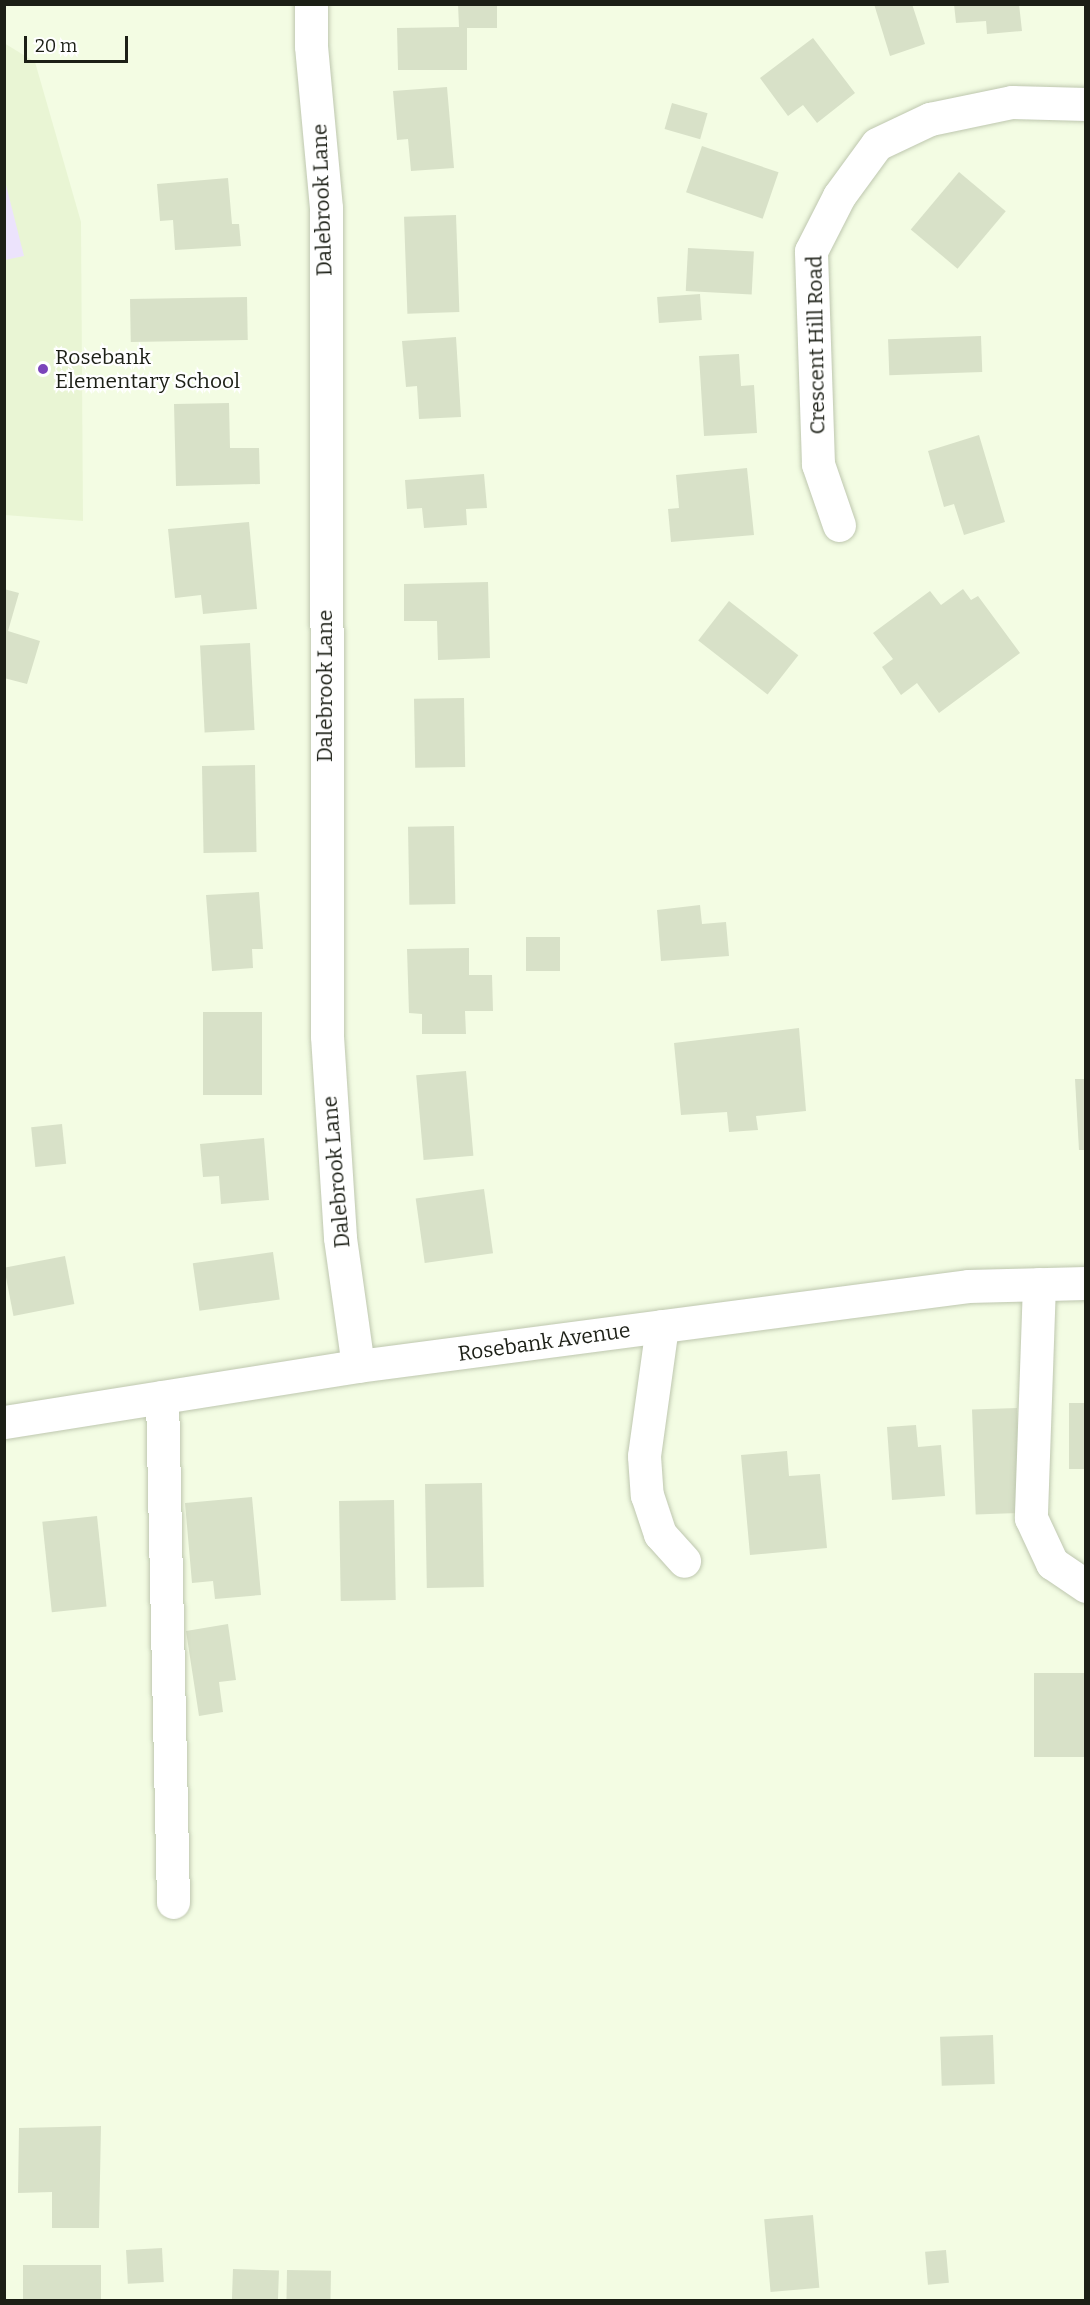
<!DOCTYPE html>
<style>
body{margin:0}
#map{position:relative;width:1090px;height:2305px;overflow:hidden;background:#f3fce3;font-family:Bitter,serif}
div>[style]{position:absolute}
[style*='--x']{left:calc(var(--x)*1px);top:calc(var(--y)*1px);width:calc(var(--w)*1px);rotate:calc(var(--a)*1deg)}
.built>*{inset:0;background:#e9f5d4}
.green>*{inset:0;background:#ece3fc}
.building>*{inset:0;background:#d8e1c8;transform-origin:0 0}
.roads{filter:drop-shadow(0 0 2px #bec7af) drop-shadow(0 0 2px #bec7af)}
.minor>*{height:33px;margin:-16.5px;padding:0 16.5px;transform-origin:16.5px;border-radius:16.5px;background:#fff}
.dots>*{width:16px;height:16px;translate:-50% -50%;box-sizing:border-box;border:3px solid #fff;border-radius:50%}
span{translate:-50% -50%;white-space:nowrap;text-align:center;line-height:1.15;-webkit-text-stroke:4.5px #fff;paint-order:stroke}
.street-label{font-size:21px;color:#1c1f16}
.poi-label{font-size:21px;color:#1c1f16}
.left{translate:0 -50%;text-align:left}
.frame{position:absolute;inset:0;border:6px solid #1c1f16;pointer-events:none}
.scale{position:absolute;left:24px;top:36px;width:104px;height:27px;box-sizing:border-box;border:3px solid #1c1f16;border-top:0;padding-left:8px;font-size:18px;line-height:21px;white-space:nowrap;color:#1c1f16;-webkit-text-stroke:4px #fff;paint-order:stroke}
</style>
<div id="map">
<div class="built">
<i style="clip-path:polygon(4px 43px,35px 62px,81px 222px,83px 521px,5px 515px)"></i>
</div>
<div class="green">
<i style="clip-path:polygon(5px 181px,24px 256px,5px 260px,4px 260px)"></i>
</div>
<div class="building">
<i style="clip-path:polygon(458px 4px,497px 4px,497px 28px,467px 28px,467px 70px,398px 70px,397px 28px,459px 27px)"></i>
<i style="clip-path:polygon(874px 4px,912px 4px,925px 44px,890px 56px)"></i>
<i style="clip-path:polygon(954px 4px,1019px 4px,1022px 31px,987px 34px,986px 21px,956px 23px)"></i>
<i style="clip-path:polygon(813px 38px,855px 93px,817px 123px,803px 105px,788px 116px,760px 78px)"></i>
<i style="clip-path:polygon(447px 87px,454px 168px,411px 171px,408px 139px,397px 140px,393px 91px)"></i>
<i style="left:672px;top:103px;width:37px;height:27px;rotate:16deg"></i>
<i style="left:702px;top:146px;width:81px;height:49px;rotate:19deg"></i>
<i style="left:959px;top:172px;width:61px;height:75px;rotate:40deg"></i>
<i style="clip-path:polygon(228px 178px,232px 224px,239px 224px,241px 246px,175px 250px,173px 220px,160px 221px,157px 184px)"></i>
<i style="left:456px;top:215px;width:97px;height:52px;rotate:88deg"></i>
<i style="left:688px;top:248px;width:66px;height:43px;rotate:3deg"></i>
<i style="left:700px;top:294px;width:26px;height:43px;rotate:86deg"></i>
<i style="left:247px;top:297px;width:43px;height:117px;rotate:89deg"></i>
<i style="left:981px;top:336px;width:36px;height:93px;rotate:88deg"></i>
<i style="clip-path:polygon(456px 337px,461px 417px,419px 419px,417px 386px,406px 387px,402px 341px)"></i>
<i style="clip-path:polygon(739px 354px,741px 386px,754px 385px,757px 433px,704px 436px,699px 356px)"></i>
<i style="clip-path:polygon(229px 403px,230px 448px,259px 448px,260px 484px,176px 486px,174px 404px)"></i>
<i style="clip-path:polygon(979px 435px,1005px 522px,964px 535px,954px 504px,944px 507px,928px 451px)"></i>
<i style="clip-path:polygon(747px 468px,754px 535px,671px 542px,668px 509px,679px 508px,676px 475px)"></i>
<i style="clip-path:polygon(484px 474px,487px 508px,466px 509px,467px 525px,424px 528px,422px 508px,407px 509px,405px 480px)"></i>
<i style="clip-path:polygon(249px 522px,257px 609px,203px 614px,201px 595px,175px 598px,168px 529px)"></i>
<i style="clip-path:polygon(488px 582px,490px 658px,438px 660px,437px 621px,404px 621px,404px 584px)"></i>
<i style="clip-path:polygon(4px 589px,19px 593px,8px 631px,40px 641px,27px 684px,4px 678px)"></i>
<i style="clip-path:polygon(963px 589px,971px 600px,978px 596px,1020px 653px,939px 713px,917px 683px,901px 695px,882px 667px,893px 659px,873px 633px,930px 591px,941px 605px)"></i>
<i style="left:729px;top:601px;width:88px;height:50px;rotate:38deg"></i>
<i style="left:250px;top:643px;width:87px;height:50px;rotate:87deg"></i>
<i style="left:464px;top:698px;width:69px;height:50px;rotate:89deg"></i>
<i style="left:255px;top:765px;width:87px;height:53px;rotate:89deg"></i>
<i style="left:454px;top:826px;width:78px;height:46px;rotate:89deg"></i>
<i style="clip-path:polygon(259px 892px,263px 949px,252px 949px,253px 968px,212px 971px,206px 895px)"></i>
<i style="clip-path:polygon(700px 905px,702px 924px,726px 922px,729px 956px,661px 961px,657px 910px)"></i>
<i style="left:560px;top:937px;width:34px;height:34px;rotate:90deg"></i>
<i style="clip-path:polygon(469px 948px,469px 975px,492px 975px,493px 1011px,465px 1011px,466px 1034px,422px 1034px,422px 1014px,409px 1013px,407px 949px)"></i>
<i style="left:203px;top:1012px;width:59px;height:83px"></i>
<i style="clip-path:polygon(799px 1028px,806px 1111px,756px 1116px,758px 1130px,729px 1132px,727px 1112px,681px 1115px,674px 1043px)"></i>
<i style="left:466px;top:1071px;width:85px;height:50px;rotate:85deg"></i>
<i style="clip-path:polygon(1075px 1079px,1086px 1079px,1086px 1150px,1079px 1150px)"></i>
<i style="left:62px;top:1124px;width:40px;height:31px;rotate:84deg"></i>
<i style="clip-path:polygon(264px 1138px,269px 1200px,221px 1204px,219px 1176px,203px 1177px,200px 1144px)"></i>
<i style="left:484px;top:1189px;width:65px;height:69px;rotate:82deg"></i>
<i style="left:273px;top:1252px;width:48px;height:81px;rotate:82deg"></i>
<i style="left:65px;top:1256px;width:49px;height:62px;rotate:79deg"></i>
<i style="left:1069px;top:1403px;width:17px;height:66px"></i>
<i style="left:1017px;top:1408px;width:105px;height:45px;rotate:88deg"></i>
<i style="clip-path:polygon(916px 1425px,918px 1447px,941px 1445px,945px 1496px,892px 1500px,887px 1427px)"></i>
<i style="clip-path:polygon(787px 1451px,789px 1476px,820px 1474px,827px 1548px,750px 1555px,741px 1455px)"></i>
<i style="left:482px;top:1483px;width:104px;height:57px;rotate:89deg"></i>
<i style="clip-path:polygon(252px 1497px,261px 1595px,215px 1599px,213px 1581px,192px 1583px,185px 1503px)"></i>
<i style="left:394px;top:1500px;width:100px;height:55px;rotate:89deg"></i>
<i style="left:97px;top:1516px;width:91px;height:55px;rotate:84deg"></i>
<i style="clip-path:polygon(228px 1624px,236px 1680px,219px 1682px,223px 1712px,199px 1716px,186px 1631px)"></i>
<i style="left:1086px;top:1673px;width:84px;height:52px;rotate:90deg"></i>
<i style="left:993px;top:2035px;width:49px;height:53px;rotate:88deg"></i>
<i style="clip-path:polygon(101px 2126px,99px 2228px,52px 2228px,52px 2192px,18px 2193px,19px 2128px)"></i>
<i style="left:813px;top:2215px;width:73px;height:49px;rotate:85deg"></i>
<i style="left:162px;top:2248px;width:34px;height:36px;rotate:87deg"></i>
<i style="left:946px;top:2250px;width:33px;height:21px;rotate:85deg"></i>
<i style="left:101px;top:2265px;width:35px;height:78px;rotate:90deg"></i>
<i style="left:233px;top:2269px;width:46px;height:31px;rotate:2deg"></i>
<i style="left:287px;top:2270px;width:44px;height:30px;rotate:1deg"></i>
</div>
<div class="roads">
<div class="minor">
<i style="--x:311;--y:4;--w:42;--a:90"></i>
<i style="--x:311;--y:46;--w:163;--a:84.7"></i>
<i style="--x:326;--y:208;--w:828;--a:89.93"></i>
<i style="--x:327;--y:1036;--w:202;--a:86.3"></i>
<i style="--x:340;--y:1238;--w:129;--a:82"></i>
<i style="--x:839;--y:525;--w:65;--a:-109"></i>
<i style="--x:818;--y:464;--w:213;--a:-91.9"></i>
<i style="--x:811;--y:251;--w:62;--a:-63"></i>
<i style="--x:839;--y:196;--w:64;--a:-53.8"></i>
<i style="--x:877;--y:144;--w:59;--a:-25.3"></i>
<i style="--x:930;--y:119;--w:84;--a:-11.7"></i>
<i style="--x:1012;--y:102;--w:74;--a:1.5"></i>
<i style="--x:1039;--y:1284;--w:234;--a:92"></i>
<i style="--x:1031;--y:1518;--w:50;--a:65"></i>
<i style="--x:1052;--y:1563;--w:41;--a:34.1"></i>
<i style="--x:662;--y:1326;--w:131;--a:97.9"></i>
<i style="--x:644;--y:1456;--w:39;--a:86"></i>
<i style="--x:647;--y:1495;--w:41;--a:71.6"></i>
<i style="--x:660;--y:1534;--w:36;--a:48"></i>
<i style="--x:162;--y:1397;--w:505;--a:88.75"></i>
<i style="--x:4;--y:1422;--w:358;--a:-9"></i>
<i style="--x:358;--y:1366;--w:615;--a:-7.47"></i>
<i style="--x:968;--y:1286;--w:118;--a:-1.5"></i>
</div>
</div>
<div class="dots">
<i style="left:43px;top:369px;background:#7a44ba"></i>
</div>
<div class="street-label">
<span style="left:322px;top:200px;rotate:-92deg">Dalebrook Lane</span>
<span style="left:816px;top:345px;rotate:-91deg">Crescent Hill Road</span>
<span style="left:325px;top:686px;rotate:-90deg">Dalebrook Lane</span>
<span style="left:336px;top:1172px;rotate:-95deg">Dalebrook Lane</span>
<span style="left:544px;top:1342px;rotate:-8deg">Rosebank Avenue</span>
</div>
<div class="poi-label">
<span class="left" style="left:55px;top:369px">Rosebank<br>Elementary School</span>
</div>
<div class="frame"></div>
<div class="scale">20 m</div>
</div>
